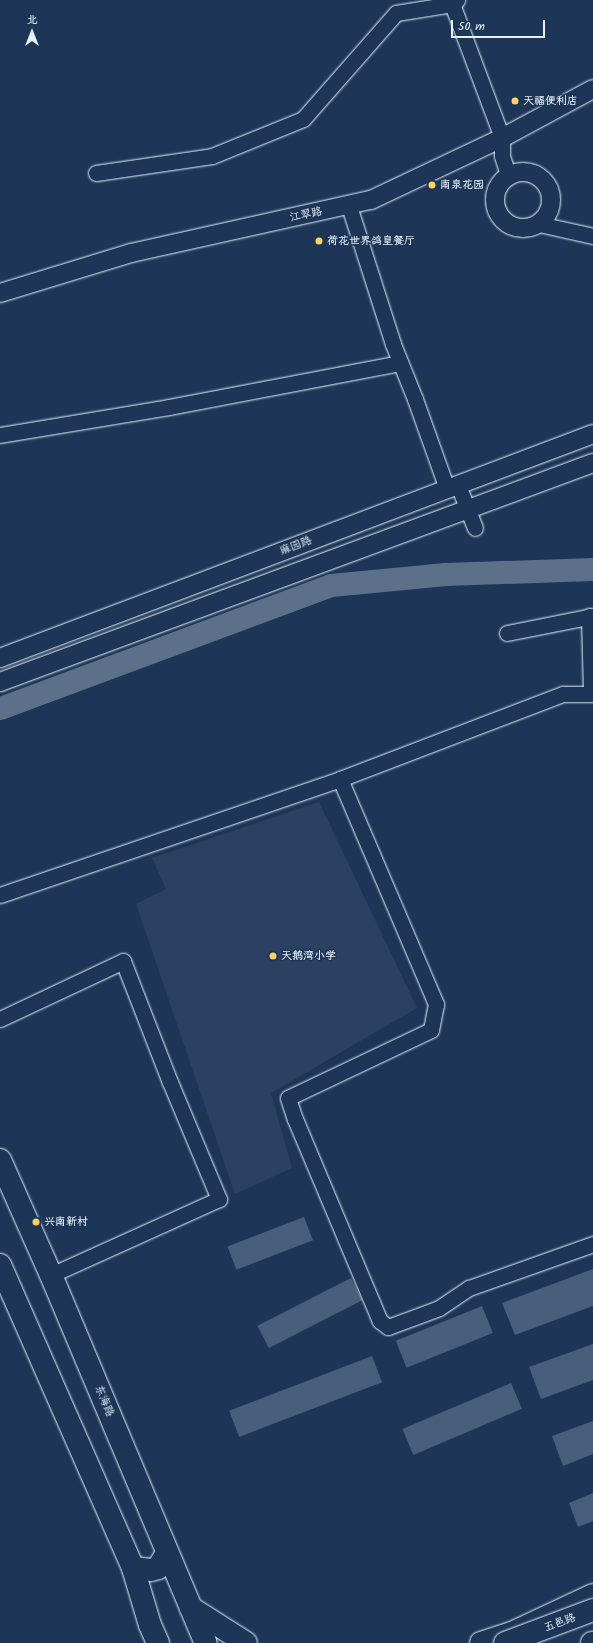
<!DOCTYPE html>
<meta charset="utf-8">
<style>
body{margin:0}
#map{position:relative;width:593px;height:1643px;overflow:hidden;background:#1d3557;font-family:Kalam,"LXGW WenKai TC",sans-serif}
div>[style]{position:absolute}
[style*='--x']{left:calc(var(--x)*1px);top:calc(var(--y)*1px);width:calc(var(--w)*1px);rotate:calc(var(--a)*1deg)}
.built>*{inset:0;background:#2a4162}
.river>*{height:23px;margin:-11.5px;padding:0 11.5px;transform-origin:11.5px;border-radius:11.5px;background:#5d7089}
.building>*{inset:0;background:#495e7a;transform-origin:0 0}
.roads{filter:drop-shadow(0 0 1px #e8f1f8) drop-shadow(0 0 1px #e8f1f8)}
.minor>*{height:15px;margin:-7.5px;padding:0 7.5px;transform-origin:7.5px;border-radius:7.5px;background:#1d3557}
.tertiary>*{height:18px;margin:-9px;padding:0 9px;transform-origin:9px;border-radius:9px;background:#1d3557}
.tertiary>.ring{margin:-9px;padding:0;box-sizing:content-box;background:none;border:18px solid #1d3557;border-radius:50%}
.primary>*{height:22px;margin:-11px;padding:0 11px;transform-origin:11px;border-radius:11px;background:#1d3557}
.trunk>*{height:22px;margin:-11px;padding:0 11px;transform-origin:11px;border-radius:11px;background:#1d3557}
.bridges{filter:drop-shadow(0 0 1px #e8f1f8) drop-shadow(0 0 1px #e8f1f8)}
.trunk-bridge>*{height:22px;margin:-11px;padding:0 11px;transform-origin:11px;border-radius:11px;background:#1d3557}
.dots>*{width:11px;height:11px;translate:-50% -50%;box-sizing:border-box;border:2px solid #1d3557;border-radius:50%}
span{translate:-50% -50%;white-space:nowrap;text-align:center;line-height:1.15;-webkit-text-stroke:3px #1d3557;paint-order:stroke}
.poi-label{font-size:11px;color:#e8f1f8;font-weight:700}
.left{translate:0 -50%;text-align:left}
.street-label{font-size:11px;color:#e8f1f8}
.north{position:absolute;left:12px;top:12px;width:40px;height:40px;-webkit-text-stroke:3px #1d3557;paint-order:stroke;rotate:0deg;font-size:11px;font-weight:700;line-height:16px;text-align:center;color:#e8f1f8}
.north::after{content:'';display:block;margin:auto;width:14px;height:18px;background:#e8f1f8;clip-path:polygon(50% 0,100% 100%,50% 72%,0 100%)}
.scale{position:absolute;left:451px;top:20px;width:94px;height:18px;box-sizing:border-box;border:2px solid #e8f1f8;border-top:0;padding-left:5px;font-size:12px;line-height:14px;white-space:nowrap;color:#e8f1f8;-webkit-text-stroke:3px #1d3557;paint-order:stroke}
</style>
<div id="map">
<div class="built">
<i style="clip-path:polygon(319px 802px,417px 1008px,271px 1093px,292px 1168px,235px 1194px,136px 904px,166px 889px,152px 858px)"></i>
</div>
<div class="river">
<i style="--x:0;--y:708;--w:353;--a:-20.4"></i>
<i style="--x:331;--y:585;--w:115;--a:-5.5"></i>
<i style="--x:445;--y:574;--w:148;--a:-1.9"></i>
</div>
<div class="building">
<i style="left:304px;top:1217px;width:25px;height:82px;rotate:69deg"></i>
<i style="clip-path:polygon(593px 1269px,593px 1306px,515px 1335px,502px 1303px)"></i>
<i style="left:351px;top:1278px;width:25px;height:105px;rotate:63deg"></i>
<i style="left:482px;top:1306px;width:29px;height:93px;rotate:68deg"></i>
<i style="clip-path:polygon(593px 1344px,593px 1380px,541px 1399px,529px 1367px)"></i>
<i style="left:372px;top:1356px;width:28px;height:153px;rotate:69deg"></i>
<i style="left:511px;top:1383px;width:28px;height:118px;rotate:67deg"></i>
<i style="clip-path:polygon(593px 1421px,593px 1454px,563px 1466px,552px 1436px)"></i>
<i style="clip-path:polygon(593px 1493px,593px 1521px,578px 1527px,569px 1503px)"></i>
</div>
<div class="roads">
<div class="minor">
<i style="--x:96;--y:173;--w:117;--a:-8.3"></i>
<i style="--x:212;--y:156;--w:98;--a:-22.1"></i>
<i style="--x:303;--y:119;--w:141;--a:-48.7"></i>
<i style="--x:396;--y:13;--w:57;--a:-9.1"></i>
<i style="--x:452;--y:4;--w:143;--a:69.5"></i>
<i style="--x:502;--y:138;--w:18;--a:90"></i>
<i style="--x:502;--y:156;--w:22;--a:72"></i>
<i style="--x:349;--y:206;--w:145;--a:72.3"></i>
<i style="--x:393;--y:344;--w:59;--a:68.2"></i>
<i style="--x:415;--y:399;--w:96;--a:70.4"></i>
<i style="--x:539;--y:224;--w:55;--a:12.5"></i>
<i style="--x:0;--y:435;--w:171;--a:-9.4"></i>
<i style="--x:169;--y:407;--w:235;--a:-10.8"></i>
<i style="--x:458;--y:485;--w:46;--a:68.4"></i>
<i style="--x:589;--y:616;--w:78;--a:88.5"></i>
<i style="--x:507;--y:633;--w:88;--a:-11.2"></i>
<i style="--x:340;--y:779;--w:245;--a:66.9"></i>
<i style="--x:436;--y:1004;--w:26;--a:101"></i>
<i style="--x:431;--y:1030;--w:158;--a:154.6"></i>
<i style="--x:288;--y:1098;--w:22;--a:72"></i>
<i style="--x:295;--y:1119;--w:219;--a:67.2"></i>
<i style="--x:380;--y:1321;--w:10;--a:37"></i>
<i style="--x:388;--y:1327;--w:54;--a:-20.4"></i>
<i style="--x:439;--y:1308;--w:36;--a:-34"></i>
<i style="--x:469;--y:1288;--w:132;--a:-19.5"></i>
<i style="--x:0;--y:895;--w:359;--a:-18.8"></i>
<i style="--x:340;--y:779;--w:239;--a:-20.9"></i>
<i style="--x:563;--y:694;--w:30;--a:0"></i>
<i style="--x:0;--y:1019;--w:136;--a:-25.2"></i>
<i style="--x:123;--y:961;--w:130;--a:68.8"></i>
<i style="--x:170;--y:1082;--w:127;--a:67.3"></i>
<i style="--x:219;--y:1199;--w:184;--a:155.7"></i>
</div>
<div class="tertiary">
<i style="--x:449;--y:0;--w:5;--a:53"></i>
<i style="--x:452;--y:4;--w:6;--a:-45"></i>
<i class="ring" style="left:495px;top:172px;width:38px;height:38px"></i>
<i style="--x:0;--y:293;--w:137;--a:-17"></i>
<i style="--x:131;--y:253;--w:246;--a:-12.5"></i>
<i style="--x:371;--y:200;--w:145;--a:-25.3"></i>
<i style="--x:502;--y:138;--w:103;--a:-28.3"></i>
<i style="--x:0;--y:658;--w:634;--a:-20.69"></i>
<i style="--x:0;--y:682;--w:632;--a:-20.27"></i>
</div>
<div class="primary">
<i style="--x:0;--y:1160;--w:126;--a:66.1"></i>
<i style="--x:51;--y:1275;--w:399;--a:67.2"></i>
<i style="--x:0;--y:1265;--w:331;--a:66.3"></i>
<i style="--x:133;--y:1568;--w:59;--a:73.4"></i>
<i style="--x:150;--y:1625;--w:20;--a:66"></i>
<i style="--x:133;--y:1568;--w:18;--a:6"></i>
<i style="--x:151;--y:1570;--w:7;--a:-16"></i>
<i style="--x:158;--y:1568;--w:17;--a:-59"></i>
<i style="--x:191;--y:1608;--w:65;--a:32.5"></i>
<i style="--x:481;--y:1643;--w:33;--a:-18"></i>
<i style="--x:512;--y:1633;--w:89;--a:-25.1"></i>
</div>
<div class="trunk">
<i style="--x:592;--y:1643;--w:1;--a:0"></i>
</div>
</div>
<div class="bridges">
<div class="trunk-bridge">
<i style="--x:505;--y:1643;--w:94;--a:-20.6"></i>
</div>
</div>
<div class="dots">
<i style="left:515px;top:101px;background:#ffd166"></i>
<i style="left:432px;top:185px;background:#ffd166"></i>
<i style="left:319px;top:241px;background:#ffd166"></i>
<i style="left:273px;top:956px;background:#ffd166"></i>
<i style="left:36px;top:1222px;background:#ffd166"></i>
</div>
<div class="poi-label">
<span class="left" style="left:523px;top:101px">天福便利店</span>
<span class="left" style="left:440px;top:185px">南泉花园</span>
<span class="left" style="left:327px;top:241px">荷花世界鸽皇餐厅</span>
<span class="left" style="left:281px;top:956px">天鹅湾小学</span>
<span class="left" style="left:44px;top:1222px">兴南新村</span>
</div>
<div class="street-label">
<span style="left:306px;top:215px;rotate:-12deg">江翠路</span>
<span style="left:296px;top:546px;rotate:-21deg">麻园路</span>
<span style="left:104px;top:1401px;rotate:67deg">东海路</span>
<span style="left:560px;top:1623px;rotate:-20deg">五邑路</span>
</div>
<div class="north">北</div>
<div class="scale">50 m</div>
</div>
